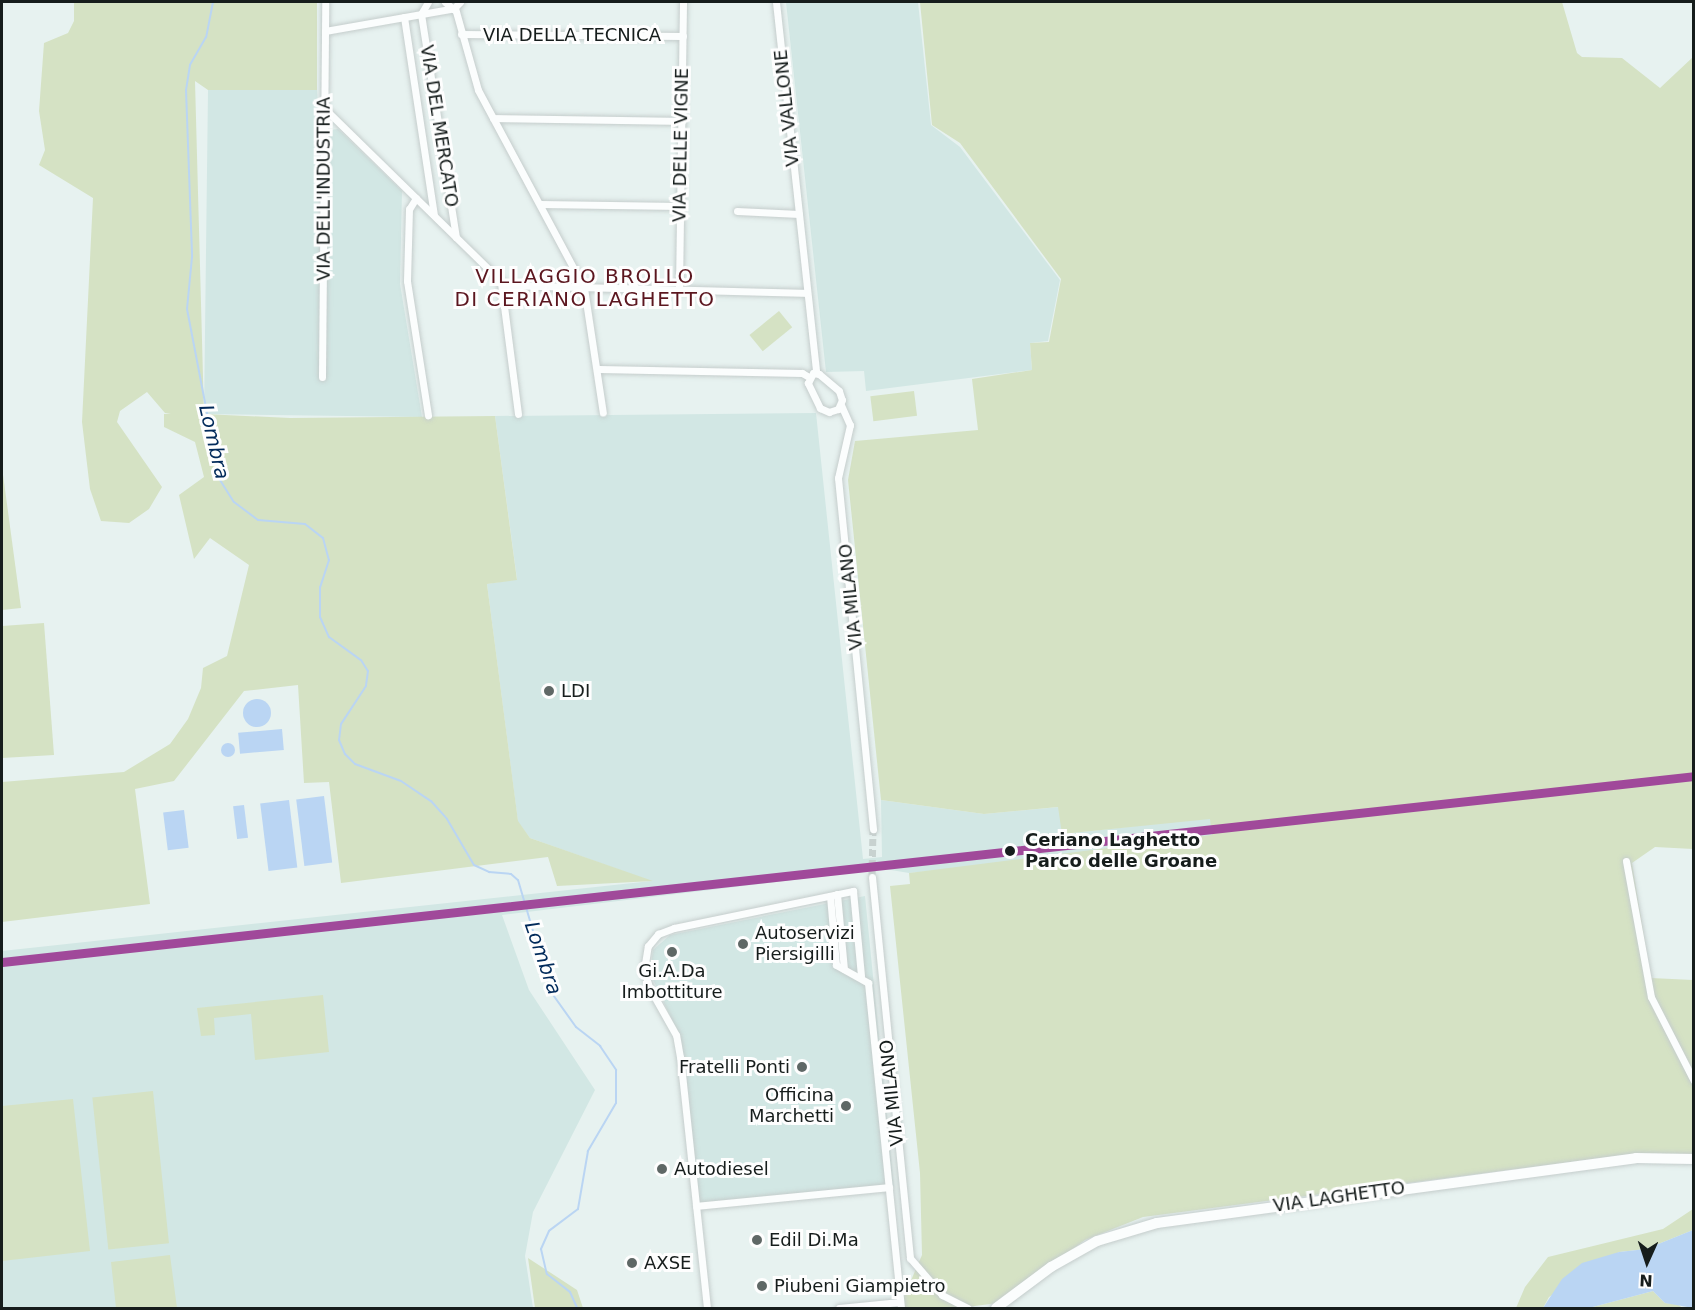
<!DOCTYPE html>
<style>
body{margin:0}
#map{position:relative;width:1695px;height:1310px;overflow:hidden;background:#e7f2f0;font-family:"DejaVu Sans",sans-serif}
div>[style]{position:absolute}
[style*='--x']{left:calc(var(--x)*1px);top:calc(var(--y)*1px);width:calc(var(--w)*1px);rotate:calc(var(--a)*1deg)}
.built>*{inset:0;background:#d2e7e4}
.green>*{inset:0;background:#d5e2c4;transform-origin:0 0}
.water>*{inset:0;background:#bad5f3;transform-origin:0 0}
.round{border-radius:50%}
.stream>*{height:2px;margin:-1px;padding:0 1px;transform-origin:1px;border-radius:1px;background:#bad5f3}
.street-tunnel>*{height:7px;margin-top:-3.5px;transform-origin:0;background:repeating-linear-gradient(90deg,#c8d2d0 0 7px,transparent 0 10.5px)}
.roads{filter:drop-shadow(0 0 2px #c5cdcc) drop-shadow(0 0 2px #c5cdcc)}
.street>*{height:7px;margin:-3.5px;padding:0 3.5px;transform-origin:3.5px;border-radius:3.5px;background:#fbfdfd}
.secondary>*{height:10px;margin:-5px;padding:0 5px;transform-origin:5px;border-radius:5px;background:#fbfdfd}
.rail-1>*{height:9px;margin:-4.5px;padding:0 4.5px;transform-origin:4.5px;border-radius:4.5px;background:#a0499a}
.dots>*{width:16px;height:16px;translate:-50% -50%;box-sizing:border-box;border:3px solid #fefefe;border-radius:50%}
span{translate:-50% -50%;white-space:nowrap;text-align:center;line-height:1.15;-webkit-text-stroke:6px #fefefe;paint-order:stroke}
.street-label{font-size:18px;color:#161d1c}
.poi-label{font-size:18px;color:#161d1c}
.left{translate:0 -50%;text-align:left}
.right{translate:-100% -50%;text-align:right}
.stop-label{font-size:18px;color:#161d1c;font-weight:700}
.neighbourhood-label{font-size:20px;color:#5b161f;letter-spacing:1.5px}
.water-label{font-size:20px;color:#012a5a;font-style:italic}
.frame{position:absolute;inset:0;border:3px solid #161d1c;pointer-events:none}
.north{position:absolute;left:1617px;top:1232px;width:60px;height:60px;-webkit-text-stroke:4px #fefefe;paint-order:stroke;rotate:183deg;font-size:16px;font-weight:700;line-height:24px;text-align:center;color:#161d1c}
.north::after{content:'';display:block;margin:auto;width:21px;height:27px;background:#161d1c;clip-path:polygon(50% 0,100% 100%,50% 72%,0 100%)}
</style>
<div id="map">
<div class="built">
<i style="clip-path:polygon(786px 2px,918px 2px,931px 125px,960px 147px,1060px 280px,1048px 341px,1030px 343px,1032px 370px,866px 391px,864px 371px,826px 372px)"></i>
<i style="clip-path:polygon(208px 90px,317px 90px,320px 131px,338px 129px,402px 191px,400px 284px,422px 417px,204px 414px)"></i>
<i style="clip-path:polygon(816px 413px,863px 859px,882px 857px,881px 800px,984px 814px,1059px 807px,1063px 834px,1693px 765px,1693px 781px,951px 869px,909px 873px,885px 869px,502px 915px,529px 990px,595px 1090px,533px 1212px,525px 1256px,533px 1308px,2px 1308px,2px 951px,651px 881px,530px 838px,518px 822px,487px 584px,517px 579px,495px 416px)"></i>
<i style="clip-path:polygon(865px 896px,894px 1186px,700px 1206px,680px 1037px,650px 973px,653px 950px,670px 935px)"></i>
</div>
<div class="green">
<i style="clip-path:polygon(74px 2px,317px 2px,317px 90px,208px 90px,195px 81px,204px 414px,290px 418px,495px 416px,517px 580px,487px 584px,518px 821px,530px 838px,653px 881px,557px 886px,548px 857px,341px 883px,329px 782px,304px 783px,298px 685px,244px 691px,174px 781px,135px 789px,150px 904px,2px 922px,2px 782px,124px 772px,170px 744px,188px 719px,201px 688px,203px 668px,227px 656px,249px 565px,210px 538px,194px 559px,179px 495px,204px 477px,195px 442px,164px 427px,164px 414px,171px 414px,165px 413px,147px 392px,120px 411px,117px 422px,162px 487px,149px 509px,129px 523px,101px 521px,90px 489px,82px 422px,93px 198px,39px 165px,45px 150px,39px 111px,44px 43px,68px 33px,74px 21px)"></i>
<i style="clip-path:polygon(920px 2px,1562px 2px,1577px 53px,1582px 57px,1622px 58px,1660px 88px,1693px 57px,1693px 849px,1655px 847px,1632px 863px,1651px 978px,1693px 980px,1693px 1154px,1624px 1155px,1143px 1217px,1085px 1240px,998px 1303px,959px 1308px,899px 1308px,922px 1255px,920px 1173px,890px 886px,910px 884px,909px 873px,1212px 835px,1210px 819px,1062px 834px,1058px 807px,984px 814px,881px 800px,848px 480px,855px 441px,978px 430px,972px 379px,1032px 370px,1030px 343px,1049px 342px,1061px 279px,960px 143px,932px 125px)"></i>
<i style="left:779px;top:311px;width:21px;height:38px;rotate:51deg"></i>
<i style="left:914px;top:391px;width:25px;height:44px;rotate:83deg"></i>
<i style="clip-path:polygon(2px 467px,21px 608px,2px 610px)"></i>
<i style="clip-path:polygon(44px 623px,54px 755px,2px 758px,2px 626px)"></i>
<i style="clip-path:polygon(323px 995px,329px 1052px,255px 1060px,251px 1014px,214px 1018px,215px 1035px,201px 1036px,197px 1008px)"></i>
<i style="left:153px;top:1091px;width:153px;height:61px;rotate:84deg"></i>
<i style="clip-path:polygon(73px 1099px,90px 1251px,2px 1261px,2px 1106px)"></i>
<i style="clip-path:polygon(1693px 1209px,1693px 1230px,1646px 1249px,1619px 1252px,1549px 1297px,1543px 1308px,1516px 1308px,1525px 1287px,1548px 1257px,1663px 1229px)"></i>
<i style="clip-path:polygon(170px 1255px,177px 1308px,116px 1308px,111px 1262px)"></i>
<i style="clip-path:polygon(528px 1258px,577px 1290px,583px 1308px,535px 1308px)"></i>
<i style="clip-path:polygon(1653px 1291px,1665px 1303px,1678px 1304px,1682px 1308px,1589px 1308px)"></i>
</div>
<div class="water">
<i class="round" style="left:243px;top:699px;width:28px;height:28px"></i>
<i style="left:282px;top:729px;width:21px;height:44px;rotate:85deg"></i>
<i class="round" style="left:221px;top:743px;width:14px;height:14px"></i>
<i style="left:324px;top:796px;width:67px;height:28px;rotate:83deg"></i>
<i style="left:289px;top:800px;width:68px;height:29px;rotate:83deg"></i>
<i style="left:244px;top:805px;width:33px;height:11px;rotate:83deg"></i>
<i style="left:184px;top:810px;width:38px;height:21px;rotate:83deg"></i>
<i style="clip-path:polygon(1693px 1230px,1693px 1308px,1665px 1303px,1653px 1291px,1589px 1308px,1543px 1308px,1562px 1279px,1582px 1263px,1619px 1252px,1646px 1249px)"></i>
</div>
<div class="stream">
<i style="--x:213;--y:2;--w:36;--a:101"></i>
<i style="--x:206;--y:37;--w:32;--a:120"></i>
<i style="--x:190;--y:65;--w:25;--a:99"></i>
<i style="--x:186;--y:90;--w:167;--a:87.9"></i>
<i style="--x:192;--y:257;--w:52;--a:95.5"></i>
<i style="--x:187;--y:309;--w:174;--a:79.1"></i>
<i style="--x:220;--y:480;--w:26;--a:58"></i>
<i style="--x:234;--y:502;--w:30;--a:37"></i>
<i style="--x:258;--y:520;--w:47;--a:4.9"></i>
<i style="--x:305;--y:524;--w:23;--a:38"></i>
<i style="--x:323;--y:538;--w:23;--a:75"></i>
<i style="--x:329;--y:560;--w:28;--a:108"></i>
<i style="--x:320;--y:587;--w:30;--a:90"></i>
<i style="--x:320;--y:617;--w:22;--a:66"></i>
<i style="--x:329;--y:637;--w:39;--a:36"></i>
<i style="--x:361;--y:660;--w:13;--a:58"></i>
<i style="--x:368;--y:671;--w:15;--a:98"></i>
<i style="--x:366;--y:686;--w:45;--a:123.3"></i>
<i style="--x:341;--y:724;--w:16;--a:97"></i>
<i style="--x:339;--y:740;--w:15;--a:67"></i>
<i style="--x:345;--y:754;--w:14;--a:45"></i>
<i style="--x:355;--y:764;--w:49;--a:20.3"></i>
<i style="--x:401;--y:781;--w:36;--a:34"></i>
<i style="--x:431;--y:801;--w:24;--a:48"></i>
<i style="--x:447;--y:819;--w:53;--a:59.6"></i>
<i style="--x:474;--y:865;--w:17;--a:25"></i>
<i style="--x:489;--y:872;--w:22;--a:5"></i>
<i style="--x:511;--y:874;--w:9;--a:41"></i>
<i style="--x:518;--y:880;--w:117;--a:73.6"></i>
<i style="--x:551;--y:992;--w:43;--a:54.5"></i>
<i style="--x:576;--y:1027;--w:31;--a:38"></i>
<i style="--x:600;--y:1046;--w:29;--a:56"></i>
<i style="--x:616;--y:1070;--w:33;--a:90"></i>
<i style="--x:616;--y:1103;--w:56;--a:120.3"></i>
<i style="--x:588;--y:1151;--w:59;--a:99.8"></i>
<i style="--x:578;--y:1209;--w:36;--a:143"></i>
<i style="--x:549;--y:1231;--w:20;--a:114"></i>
<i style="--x:541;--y:1249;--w:26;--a:77"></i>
<i style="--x:547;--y:1274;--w:29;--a:38"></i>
<i style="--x:570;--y:1292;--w:17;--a:66"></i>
</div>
<div class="street-tunnel">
<i style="--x:872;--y:877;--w:48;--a:-88.8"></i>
</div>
<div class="roads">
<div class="street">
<i style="--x:445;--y:2;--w:11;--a:41"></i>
<i style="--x:453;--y:9;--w:10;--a:-45"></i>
<i style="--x:776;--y:2;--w:373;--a:83.8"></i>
<i style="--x:455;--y:8;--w:85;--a:74.3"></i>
<i style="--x:478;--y:90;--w:225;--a:61.8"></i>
<i style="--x:584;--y:288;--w:126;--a:81.4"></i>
<i style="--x:421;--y:14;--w:226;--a:81.1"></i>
<i style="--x:421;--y:14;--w:14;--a:-60"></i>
<i style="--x:404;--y:17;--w:200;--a:81.4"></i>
<i style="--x:325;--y:31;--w:127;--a:-10"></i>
<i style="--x:461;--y:34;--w:222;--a:0.5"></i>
<i style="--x:324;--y:108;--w:253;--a:44.4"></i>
<i style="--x:505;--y:285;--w:302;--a:1.5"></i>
<i style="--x:493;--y:118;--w:189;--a:0.9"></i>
<i style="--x:416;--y:198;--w:13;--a:122"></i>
<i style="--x:409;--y:209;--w:72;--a:91.6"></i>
<i style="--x:407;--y:281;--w:136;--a:81.1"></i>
<i style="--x:540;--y:204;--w:140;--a:0.8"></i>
<i style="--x:737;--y:211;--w:62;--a:2.8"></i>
<i style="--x:501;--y:283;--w:132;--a:82.6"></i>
<i style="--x:679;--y:289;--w:287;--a:-89.2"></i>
<i style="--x:599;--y:369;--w:203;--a:1.1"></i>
<i style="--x:802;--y:373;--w:8;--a:30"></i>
<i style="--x:813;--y:373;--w:6;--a:9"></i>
<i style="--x:819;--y:374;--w:26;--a:40"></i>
<i style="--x:839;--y:391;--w:9;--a:72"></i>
<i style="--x:842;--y:400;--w:10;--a:114"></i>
<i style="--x:838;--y:409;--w:9;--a:162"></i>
<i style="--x:829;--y:412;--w:10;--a:-156"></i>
<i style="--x:820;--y:408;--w:28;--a:-116"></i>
<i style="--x:808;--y:383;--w:11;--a:-63"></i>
<i style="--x:322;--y:377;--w:375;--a:-89.5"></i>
<i style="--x:841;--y:405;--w:22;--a:66"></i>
<i style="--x:850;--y:425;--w:54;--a:102.8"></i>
<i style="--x:838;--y:478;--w:353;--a:84.3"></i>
<i style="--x:1626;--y:861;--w:138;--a:79.6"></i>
<i style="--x:1651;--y:997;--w:94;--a:62.9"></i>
<i style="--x:872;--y:877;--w:383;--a:84.3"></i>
<i style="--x:910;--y:1258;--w:49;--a:49.1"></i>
<i style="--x:942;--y:1295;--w:29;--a:27"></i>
<i style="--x:837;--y:894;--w:75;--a:84.7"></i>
<i style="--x:830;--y:896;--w:69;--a:85"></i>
<i style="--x:836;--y:965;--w:37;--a:29"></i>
<i style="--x:868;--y:983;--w:327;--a:84.2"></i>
<i style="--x:696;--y:1206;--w:194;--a:-5.6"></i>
<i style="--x:707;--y:1308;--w:252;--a:-96.1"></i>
<i style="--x:680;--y:1057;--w:22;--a:-100"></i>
<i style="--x:676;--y:1035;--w:55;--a:-119.4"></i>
<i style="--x:649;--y:987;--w:18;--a:-106"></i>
<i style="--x:644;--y:970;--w:24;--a:-81"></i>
<i style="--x:648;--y:946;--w:16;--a:-50"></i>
<i style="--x:658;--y:934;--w:17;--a:-21"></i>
<i style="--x:674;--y:928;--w:183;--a:-11.7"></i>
<i style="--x:853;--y:891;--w:85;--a:84.6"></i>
<i style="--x:839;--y:1308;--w:61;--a:-5.6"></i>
</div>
<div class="secondary">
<i style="--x:996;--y:1308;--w:69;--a:-36.7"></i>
<i style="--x:1051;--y:1267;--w:53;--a:-29.5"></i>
<i style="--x:1097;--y:1241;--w:63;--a:-16.7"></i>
<i style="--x:1157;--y:1223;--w:483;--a:-7.7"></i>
<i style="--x:1636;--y:1158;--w:58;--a:1"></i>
</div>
</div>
<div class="rail-1">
<i style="--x:2;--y:962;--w:1702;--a:-6.27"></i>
</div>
<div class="dots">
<i style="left:549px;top:691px;background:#5f6866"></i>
<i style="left:1010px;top:851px;background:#161d1c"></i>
<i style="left:743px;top:944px;background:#5f6866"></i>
<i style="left:672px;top:952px;background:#5f6866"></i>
<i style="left:802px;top:1067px;background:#5f6866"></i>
<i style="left:846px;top:1106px;background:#5f6866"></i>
<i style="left:662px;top:1169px;background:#5f6866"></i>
<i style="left:757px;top:1240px;background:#5f6866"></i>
<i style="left:632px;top:1263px;background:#5f6866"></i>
<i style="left:762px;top:1286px;background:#5f6866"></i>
</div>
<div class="street-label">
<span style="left:572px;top:35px">VIA DELLA TECNICA</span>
<span style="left:787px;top:108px;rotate:-96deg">VIA VALLONE</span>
<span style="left:439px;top:126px;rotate:81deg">VIA DEL MERCATO</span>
<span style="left:681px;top:145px;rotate:-89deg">VIA DELLE VIGNE</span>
<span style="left:324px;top:189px;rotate:-90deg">VIA DELL'INDUSTRIA</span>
<span style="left:851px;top:597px;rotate:-96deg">VIA MILANO</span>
<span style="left:892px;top:1093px;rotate:-96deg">VIA MILANO</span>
<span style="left:1339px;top:1197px;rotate:-8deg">VIA LAGHETTO</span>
</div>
<div class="poi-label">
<span class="left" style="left:561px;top:691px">LDI</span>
<span class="left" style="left:755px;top:944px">Autoservizi<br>Piersigilli</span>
<span style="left:672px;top:982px">Gi.A.Da<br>Imbottiture</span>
<span class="right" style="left:790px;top:1067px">Fratelli Ponti</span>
<span class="right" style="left:834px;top:1106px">Officina<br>Marchetti</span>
<span class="left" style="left:674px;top:1169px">Autodiesel</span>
<span class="left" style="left:769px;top:1240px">Edil Di.Ma</span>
<span class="left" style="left:644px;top:1263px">AXSE</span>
<span class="left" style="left:774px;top:1286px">Piubeni Giampietro</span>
</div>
<div class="stop-label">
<span class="left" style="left:1025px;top:851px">Ceriano Laghetto<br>Parco delle Groane</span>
</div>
<div class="neighbourhood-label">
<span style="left:585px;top:288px">VILLAGGIO BROLLO<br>DI CERIANO LAGHETTO</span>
</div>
<div class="water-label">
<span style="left:214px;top:442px;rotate:77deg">Lombra</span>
<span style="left:543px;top:958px;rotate:71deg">Lombra</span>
</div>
<div class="frame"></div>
<div class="north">N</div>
</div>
